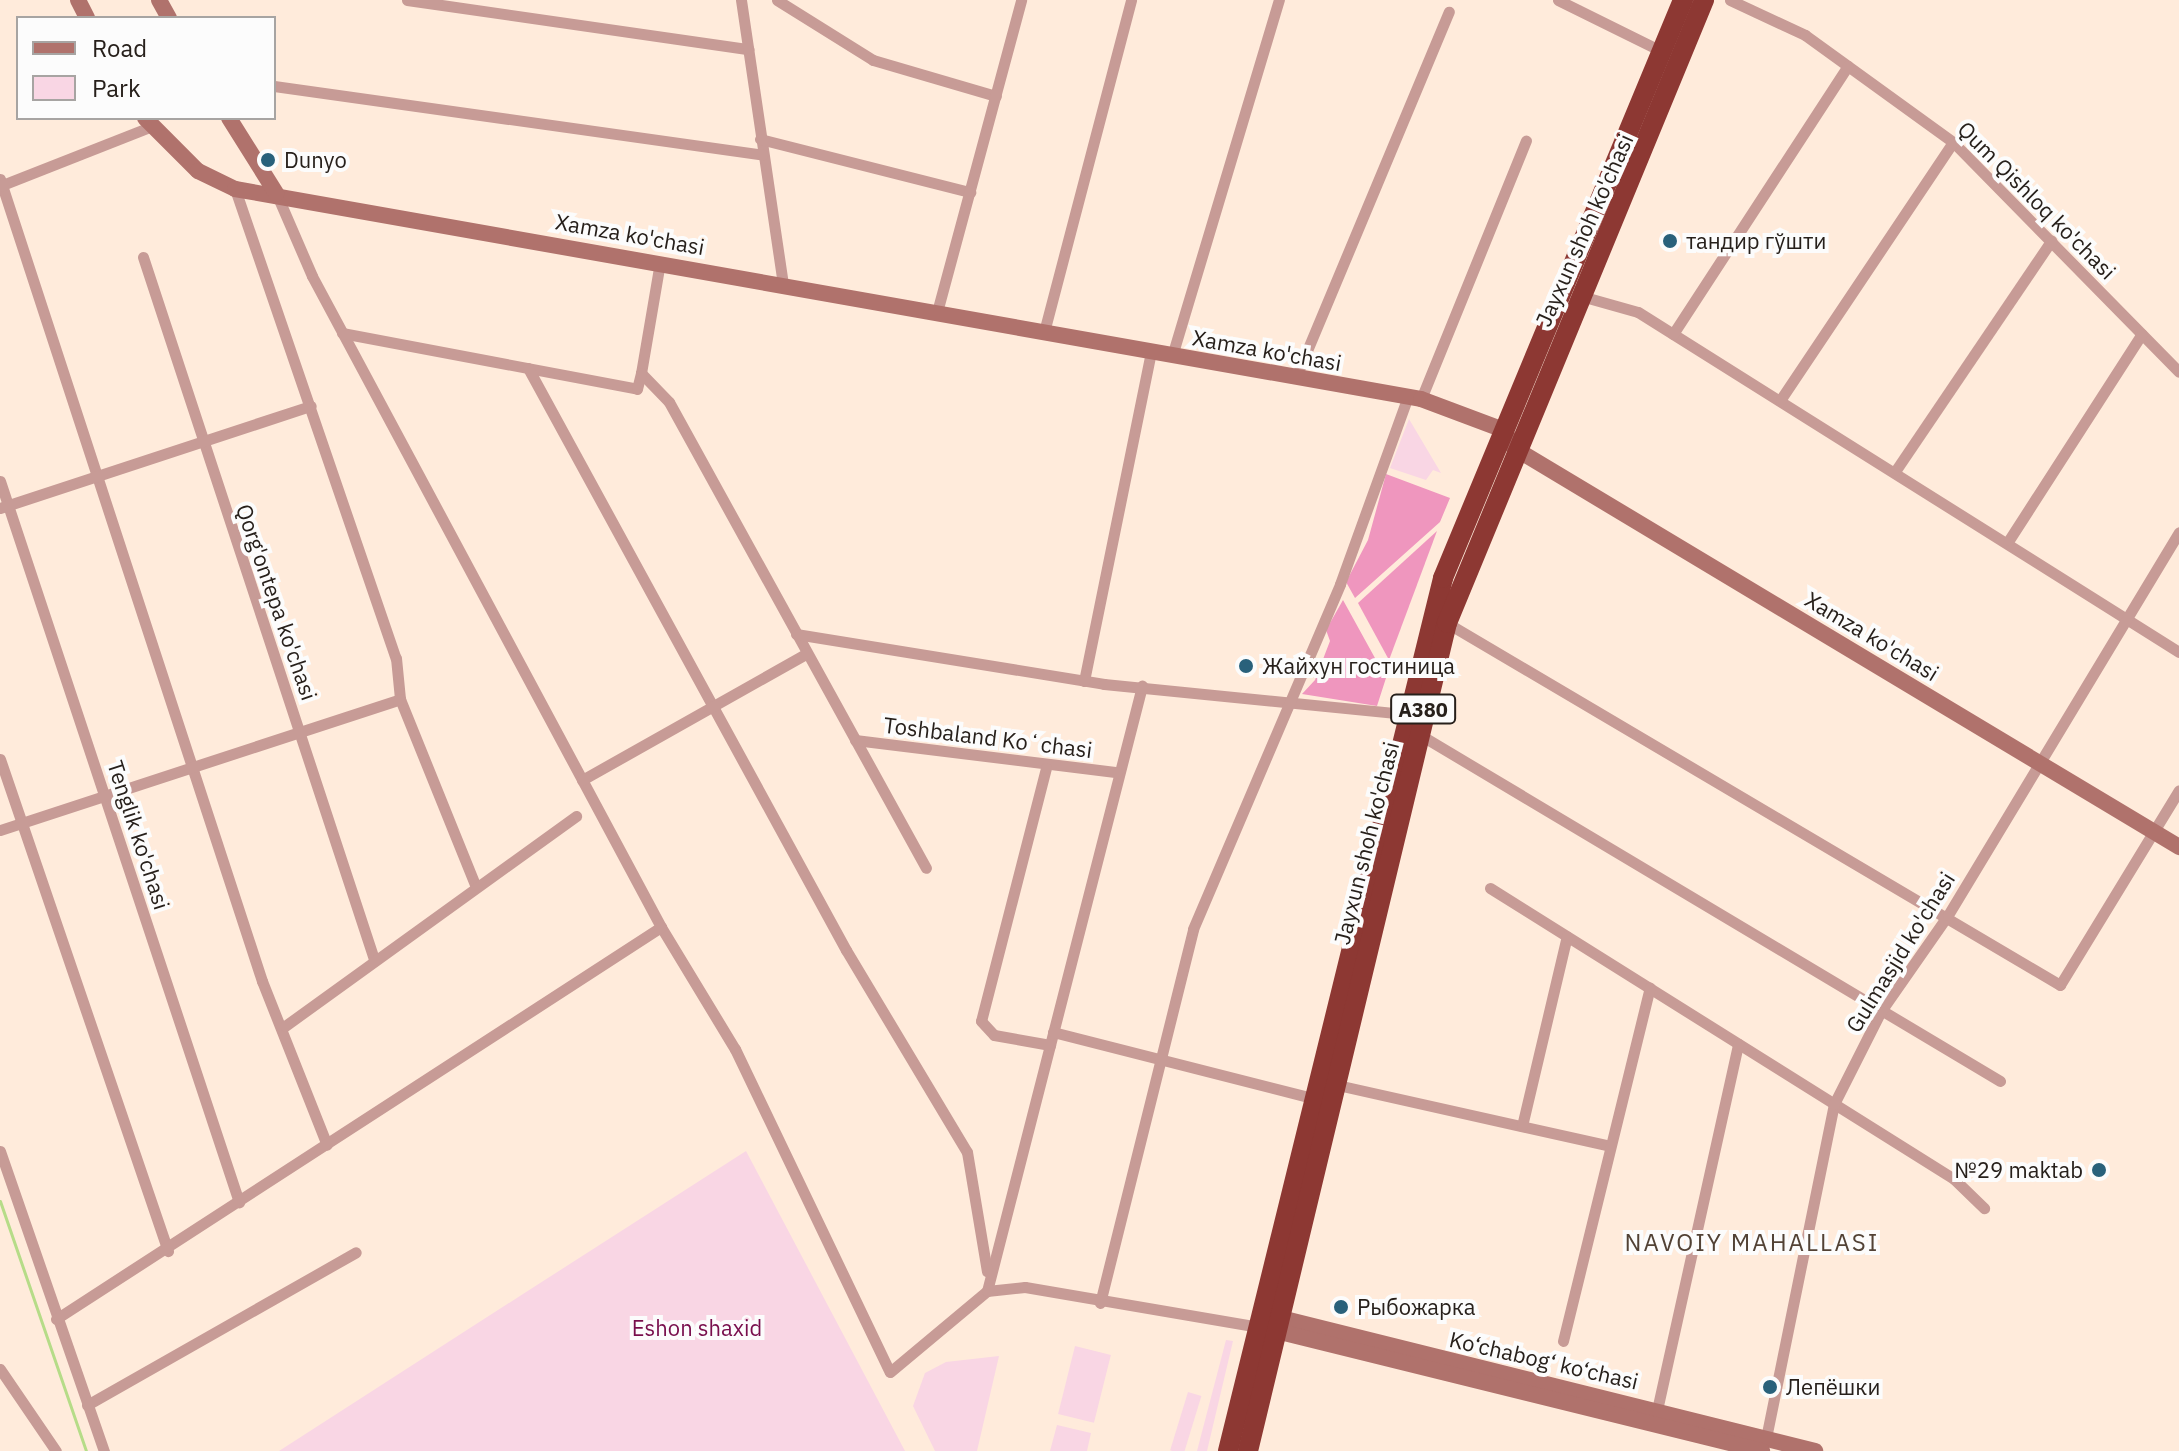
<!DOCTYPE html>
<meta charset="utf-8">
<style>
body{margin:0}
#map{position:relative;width:2179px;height:1451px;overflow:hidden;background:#ffebdb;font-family:"IBM Plex Sans",sans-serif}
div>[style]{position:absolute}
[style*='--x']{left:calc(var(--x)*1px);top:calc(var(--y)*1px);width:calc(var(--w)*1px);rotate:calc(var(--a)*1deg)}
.green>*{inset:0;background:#f9d6e4;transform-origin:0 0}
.forest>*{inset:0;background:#ef96be}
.stream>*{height:3px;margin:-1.5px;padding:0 1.5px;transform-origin:1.5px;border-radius:1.5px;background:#b6dc88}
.street>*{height:11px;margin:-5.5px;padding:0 5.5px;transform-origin:5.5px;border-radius:5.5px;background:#c79b96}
.secondary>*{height:16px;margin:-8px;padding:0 8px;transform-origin:8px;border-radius:8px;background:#b0726c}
.highway>*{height:20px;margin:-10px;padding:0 10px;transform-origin:10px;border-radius:10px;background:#8d3833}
.dots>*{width:22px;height:22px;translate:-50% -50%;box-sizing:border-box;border:4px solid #fcfcfc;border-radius:50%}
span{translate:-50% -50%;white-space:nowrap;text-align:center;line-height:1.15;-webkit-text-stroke:8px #fcfcfc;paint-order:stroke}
.shield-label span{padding:2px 6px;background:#fcfcfc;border:2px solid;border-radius:6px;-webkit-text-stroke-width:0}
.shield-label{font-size:20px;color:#27201b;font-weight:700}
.poi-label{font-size:22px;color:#27201b}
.left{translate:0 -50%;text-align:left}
.right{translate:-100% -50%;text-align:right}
.street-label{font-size:22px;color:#27201b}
.park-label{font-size:22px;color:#780e4c}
.neighbourhood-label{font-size:24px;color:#524235;letter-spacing:2px}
.legend{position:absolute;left:16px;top:16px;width:260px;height:104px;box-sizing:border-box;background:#fcfcfc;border:2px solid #a7a4a2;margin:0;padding:10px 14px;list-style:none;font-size:24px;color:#27201b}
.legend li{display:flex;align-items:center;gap:16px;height:40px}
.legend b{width:40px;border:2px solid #a7a4a2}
</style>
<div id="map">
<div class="green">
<i style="clip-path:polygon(1409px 419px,1441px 473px,1433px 470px,1426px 480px,1390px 468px)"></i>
<i style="clip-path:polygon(746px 1151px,905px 1451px,279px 1451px,523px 1294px)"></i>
<i style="clip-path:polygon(1226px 1340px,1233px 1341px,1207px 1451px,1197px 1451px)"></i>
<i style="left:1075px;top:1346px;width:37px;height:70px;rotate:14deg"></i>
<i style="clip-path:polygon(999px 1356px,977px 1451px,935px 1451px,913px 1406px,925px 1373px,946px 1362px)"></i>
<i style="left:1188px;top:1392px;width:14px;height:61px;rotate:17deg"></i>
<i style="clip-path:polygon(1057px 1425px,1091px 1433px,1087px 1451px,1050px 1451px)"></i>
</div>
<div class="forest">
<i style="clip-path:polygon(1386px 474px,1450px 498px,1440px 522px,1355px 598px,1346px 582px,1368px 540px)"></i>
<i style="clip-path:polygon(1437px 531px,1389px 660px,1358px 603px)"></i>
<i style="clip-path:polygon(1343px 600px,1386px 678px,1377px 706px,1302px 694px,1315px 680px,1330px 641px,1326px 630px)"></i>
</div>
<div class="stream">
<i style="--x:0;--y:1201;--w:264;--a:71"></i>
</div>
<div class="street">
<i style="--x:407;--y:0;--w:345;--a:8.2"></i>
<i style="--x:741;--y:0;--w:288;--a:81.6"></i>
<i style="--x:777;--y:0;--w:113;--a:32"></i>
<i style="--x:873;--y:60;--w:128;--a:16.3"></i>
<i style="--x:1558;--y:0;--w:117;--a:26.3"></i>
<i style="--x:1730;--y:0;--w:83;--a:25"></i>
<i style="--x:1805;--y:35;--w:183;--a:35.9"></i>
<i style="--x:1953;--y:142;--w:322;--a:45.5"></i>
<i style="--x:274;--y:86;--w:493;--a:8"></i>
<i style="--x:760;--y:139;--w:217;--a:14.2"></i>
<i style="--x:0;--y:179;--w:844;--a:71.91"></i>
<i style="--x:262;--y:981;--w:176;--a:68.4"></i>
<i style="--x:0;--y:186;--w:161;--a:-21.5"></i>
<i style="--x:235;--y:189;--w:496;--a:71.1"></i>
<i style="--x:396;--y:658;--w:41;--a:84.4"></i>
<i style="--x:400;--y:699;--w:203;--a:68"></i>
<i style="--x:277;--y:195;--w:88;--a:66.6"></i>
<i style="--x:312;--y:276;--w:739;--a:61.8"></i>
<i style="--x:661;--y:927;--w:143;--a:58.8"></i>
<i style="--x:735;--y:1049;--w:358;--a:64.4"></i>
<i style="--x:890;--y:1372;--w:126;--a:-39.9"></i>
<i style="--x:987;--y:1291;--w:625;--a:-75.63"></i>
<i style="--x:143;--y:257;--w:739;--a:71.79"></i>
<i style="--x:660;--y:262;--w:113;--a:99.7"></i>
<i style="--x:641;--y:373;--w:40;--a:46"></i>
<i style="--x:669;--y:402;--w:532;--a:61.12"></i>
<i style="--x:1581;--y:296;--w:59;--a:15.7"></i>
<i style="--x:1638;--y:312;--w:639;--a:32.15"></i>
<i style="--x:937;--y:312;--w:323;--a:-74.9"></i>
<i style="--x:1044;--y:332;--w:343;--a:-75.3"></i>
<i style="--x:342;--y:333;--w:300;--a:10.7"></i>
<i style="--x:637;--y:389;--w:16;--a:-76"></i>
<i style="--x:1673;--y:334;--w:320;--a:-56.9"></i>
<i style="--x:1172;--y:356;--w:372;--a:-73.3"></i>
<i style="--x:528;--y:368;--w:663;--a:61.35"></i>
<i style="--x:846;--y:950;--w:235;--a:59.1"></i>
<i style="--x:967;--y:1152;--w:121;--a:80.5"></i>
<i style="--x:1296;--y:377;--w:396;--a:-67.3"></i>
<i style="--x:1421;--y:399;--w:279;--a:-67.9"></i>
<i style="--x:1781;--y:399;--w:309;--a:-56.2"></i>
<i style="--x:1896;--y:470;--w:277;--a:-55.9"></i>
<i style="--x:0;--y:481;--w:760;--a:71.66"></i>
<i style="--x:0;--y:508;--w:327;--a:-18.2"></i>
<i style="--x:2009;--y:540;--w:245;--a:-57.2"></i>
<i style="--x:1447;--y:623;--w:712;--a:30.56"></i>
<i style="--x:2060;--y:985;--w:228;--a:-58.6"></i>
<i style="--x:796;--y:634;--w:312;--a:9.2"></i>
<i style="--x:1104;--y:684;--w:301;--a:5.7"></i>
<i style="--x:1084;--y:681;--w:336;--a:-78.5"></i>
<i style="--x:1417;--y:733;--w:679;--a:30.83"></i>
<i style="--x:855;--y:740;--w:264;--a:7"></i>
<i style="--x:0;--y:759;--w:520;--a:71.15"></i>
<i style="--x:1046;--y:768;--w:261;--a:104.4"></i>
<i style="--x:981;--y:1021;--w:19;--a:47"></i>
<i style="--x:994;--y:1035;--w:57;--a:10.1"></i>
<i style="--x:582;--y:780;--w:258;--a:-29.4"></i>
<i style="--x:0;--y:830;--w:421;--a:-18.1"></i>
<i style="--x:1490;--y:888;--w:548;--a:32.09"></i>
<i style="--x:1954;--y:1179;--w:42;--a:44"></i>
<i style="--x:285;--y:1026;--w:359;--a:-35.8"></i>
<i style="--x:1053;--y:1032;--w:267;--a:14.3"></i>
<i style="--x:1333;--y:1084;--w:284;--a:12.6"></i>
<i style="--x:1522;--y:1126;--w:195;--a:-76.7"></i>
<i style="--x:0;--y:1151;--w:318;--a:70.9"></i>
<i style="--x:987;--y:1291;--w:38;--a:-6"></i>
<i style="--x:1025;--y:1287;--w:236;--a:9.7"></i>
<i style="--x:1100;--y:1303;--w:385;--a:-76"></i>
<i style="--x:1193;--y:929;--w:375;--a:-66.9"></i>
<i style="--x:1340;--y:584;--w:200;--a:-70.1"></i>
<i style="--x:56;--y:1319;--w:721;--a:-32.94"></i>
<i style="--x:1563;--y:1341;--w:364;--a:-76.2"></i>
<i style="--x:0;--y:1369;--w:99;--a:55.7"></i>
<i style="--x:87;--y:1405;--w:309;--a:-29.6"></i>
<i style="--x:1657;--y:1410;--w:375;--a:-77.5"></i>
<i style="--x:1766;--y:1438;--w:341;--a:-78.5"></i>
<i style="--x:1834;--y:1104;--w:104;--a:-63.2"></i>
<i style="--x:1881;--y:1011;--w:117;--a:-55.1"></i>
<i style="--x:1948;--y:915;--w:447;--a:-58.9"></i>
</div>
<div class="secondary">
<i style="--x:78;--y:0;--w:20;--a:63"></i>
<i style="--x:159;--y:0;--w:21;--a:61"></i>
<i style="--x:145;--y:118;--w:75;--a:45"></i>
<i style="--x:198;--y:171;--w:41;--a:25.9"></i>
<i style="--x:235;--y:189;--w:1204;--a:10.04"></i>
<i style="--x:1421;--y:399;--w:89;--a:20.5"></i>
<i style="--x:1504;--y:430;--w:21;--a:61"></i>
<i style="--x:1514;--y:448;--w:776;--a:30.96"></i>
<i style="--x:229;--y:118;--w:89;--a:57.9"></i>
<i style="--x:1269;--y:1315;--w:563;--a:13.99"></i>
<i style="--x:1268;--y:1329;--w:509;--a:13.87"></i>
</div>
<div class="highway">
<i style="--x:1228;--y:1451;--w:899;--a:-76.16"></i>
<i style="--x:1443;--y:578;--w:626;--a:-67.45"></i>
<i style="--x:1248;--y:1451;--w:852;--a:-76.49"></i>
<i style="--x:1447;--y:623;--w:674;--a:-67.58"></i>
</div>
<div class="dots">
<i style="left:268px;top:160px;background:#29617b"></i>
<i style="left:1670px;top:241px;background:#29617b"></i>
<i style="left:1246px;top:666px;background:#29617b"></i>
<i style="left:2099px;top:1170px;background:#29617b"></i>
<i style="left:1341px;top:1307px;background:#29617b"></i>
<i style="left:1770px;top:1387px;background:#29617b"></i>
</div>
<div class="shield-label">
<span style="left:1423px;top:709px">A380</span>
</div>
<div class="poi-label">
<span class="left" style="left:284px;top:160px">Dunyo</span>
<span class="left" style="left:1686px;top:241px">тандир гўшти</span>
<span class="left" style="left:1262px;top:666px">Жайхун гостиница</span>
<span class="right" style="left:2083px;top:1170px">№29 maktab</span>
<span class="left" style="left:1357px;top:1307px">Рыбожарка</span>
<span class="left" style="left:1786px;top:1387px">Лепёшки</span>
</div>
<div class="street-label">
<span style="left:2037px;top:200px;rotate:45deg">Qum Qishloq ko'chasi</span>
<span style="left:1584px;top:230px;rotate:-66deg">Jayxun shoh ko'chasi</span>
<span style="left:630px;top:234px;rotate:10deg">Xamza ko'chasi</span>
<span style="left:1267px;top:350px;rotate:10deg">Xamza ko'chasi</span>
<span style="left:277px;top:602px;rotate:71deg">Qorg'ontepa ko'chasi</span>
<span style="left:1872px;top:636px;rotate:31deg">Xamza ko'chasi</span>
<span style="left:988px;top:737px;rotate:7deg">Toshbaland Koʻchasi</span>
<span style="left:139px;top:835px;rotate:72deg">Tenglik ko'chasi</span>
<span style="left:1366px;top:843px;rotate:-76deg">Jayxun shoh ko'chasi</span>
<span style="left:1900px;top:952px;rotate:-58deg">Gulmasjid ko'chasi</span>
<span style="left:1544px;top:1360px;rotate:13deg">Ko‘chabog‘ ko‘chasi</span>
</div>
<div class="park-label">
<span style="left:697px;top:1328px">Eshon shaxid</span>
</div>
<div class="neighbourhood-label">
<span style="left:1752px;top:1243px">NAVOIY MAHALLASI</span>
</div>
<ul class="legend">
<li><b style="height:10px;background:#b0726c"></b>Road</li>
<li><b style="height:22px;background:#f9d6e4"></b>Park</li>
</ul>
</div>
